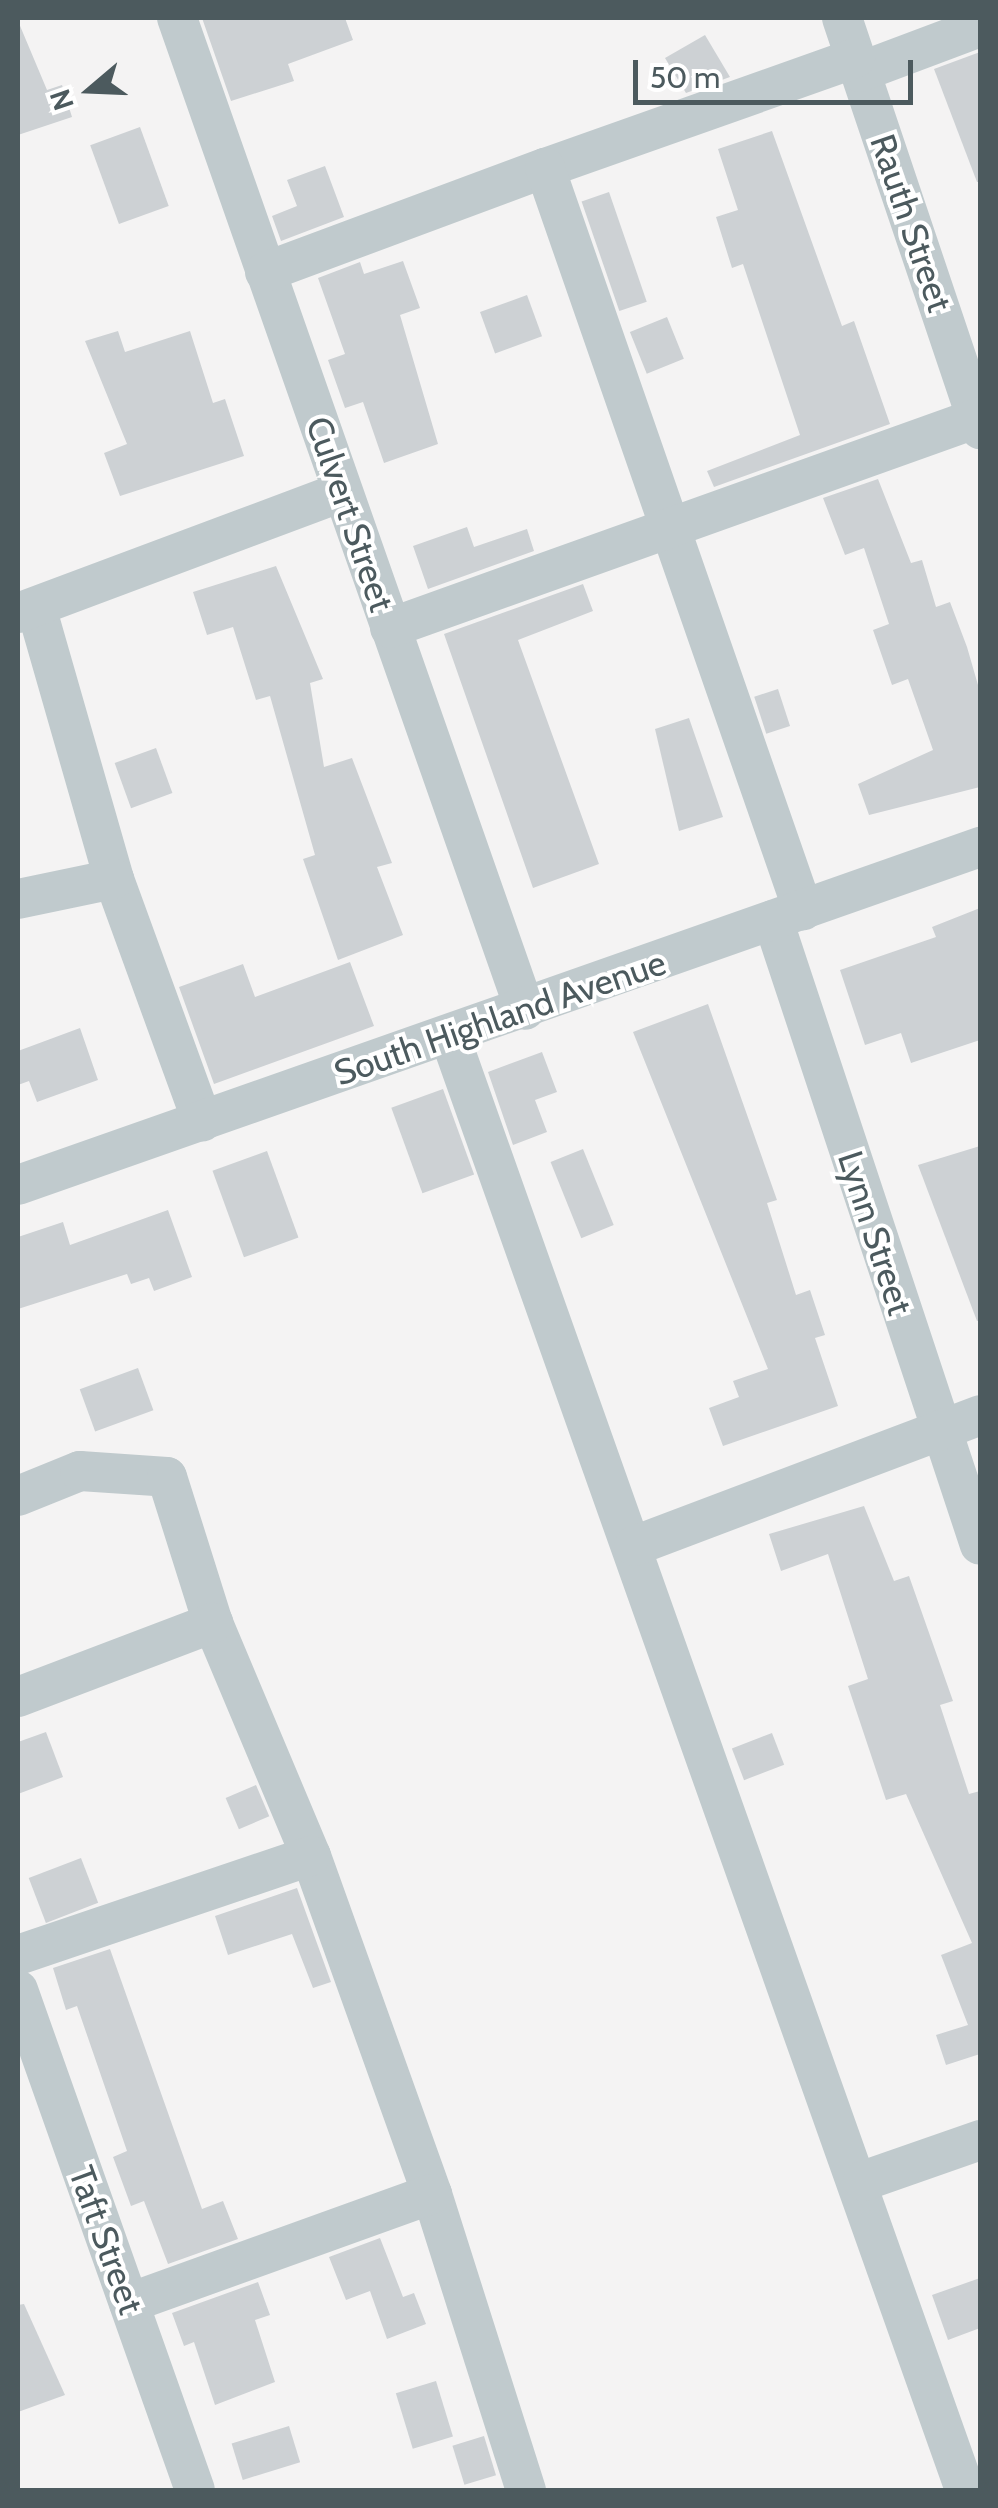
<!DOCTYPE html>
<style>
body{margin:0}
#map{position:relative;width:998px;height:2508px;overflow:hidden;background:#f4f3f3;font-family:Cabin,sans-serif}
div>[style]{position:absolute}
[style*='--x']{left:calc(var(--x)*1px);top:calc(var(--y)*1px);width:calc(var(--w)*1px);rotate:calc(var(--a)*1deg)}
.building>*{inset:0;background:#cdd1d4;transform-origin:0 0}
.minor>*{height:40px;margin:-20px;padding:0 20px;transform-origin:20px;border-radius:20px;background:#c0cacd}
span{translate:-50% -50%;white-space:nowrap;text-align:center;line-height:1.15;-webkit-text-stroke:8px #fff;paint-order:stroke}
.street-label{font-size:35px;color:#4c5a5e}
.frame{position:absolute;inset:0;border:20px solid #4c5a5e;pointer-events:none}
.north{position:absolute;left:40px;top:40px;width:100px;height:100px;-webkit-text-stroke:8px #fff;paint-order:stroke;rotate:251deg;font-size:28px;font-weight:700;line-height:40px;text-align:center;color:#4c5a5e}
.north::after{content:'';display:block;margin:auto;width:35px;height:45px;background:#4c5a5e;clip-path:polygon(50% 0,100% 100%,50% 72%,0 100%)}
.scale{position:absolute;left:633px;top:60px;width:280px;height:45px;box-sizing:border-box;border:5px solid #4c5a5e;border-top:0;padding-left:12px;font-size:30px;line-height:35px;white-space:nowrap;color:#4c5a5e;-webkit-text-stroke:8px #fff;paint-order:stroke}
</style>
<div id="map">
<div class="building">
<i style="clip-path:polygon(202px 18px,345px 18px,353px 40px,288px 64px,294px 81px,231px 101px)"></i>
<i style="clip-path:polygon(18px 21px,47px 90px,62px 85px,72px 117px,18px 135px)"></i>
<i style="clip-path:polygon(705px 35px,730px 77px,686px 93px,665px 58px)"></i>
<i style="clip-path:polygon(980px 52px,980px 182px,977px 182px,934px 69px)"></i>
<i style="left:140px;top:127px;width:84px;height:53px;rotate:70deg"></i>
<i style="clip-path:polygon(772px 131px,842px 326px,854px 321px,890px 424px,714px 487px,707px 471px,800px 435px,743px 264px,732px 268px,716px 217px,738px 210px,718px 149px)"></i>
<i style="clip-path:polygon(325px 166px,344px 217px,281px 241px,272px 216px,297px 206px,287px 180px)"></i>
<i style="left:609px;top:192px;width:116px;height:29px;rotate:71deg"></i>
<i style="clip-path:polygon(403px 261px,420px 308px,400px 315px,438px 444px,384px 463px,363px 402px,345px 408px,328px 360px,345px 354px,318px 278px,360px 262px,364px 274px)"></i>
<i style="left:527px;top:295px;width:44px;height:50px;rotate:70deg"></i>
<i style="left:667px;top:317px;width:45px;height:40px;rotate:68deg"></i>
<i style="clip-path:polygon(118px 331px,125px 352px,190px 331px,213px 403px,225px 399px,244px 456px,120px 496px,104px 453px,127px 444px,85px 341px)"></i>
<i style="clip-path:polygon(878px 479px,911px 563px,922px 560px,936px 607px,950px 602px,967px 647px,980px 692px,980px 787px,869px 815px,858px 784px,933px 750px,908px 679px,892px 685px,873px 630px,889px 624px,864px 548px,845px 555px,823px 498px)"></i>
<i style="clip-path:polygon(467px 527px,474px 547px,527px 529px,534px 551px,428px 589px,413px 546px)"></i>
<i style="clip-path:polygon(276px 566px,323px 679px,310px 683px,324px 767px,352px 758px,392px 863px,377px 867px,403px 935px,338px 960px,303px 859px,315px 855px,270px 696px,256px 700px,233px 627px,207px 635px,193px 592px)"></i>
<i style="clip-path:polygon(583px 584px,593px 611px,518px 640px,599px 864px,533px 888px,444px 634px)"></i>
<i style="left:778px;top:689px;width:39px;height:25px;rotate:72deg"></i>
<i style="clip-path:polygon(689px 718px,723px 817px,679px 831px,655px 729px)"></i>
<i style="left:156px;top:748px;width:48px;height:44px;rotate:70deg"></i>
<i style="clip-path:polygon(980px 908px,980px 1040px,911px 1063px,901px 1033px,865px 1045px,840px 970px,936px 937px,932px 927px)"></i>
<i style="clip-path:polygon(350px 962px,374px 1026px,214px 1084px,179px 987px,243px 964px,255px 997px)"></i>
<i style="clip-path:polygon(708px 1004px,777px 1200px,767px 1203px,796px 1295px,810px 1290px,825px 1335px,815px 1338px,838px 1406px,723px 1446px,709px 1408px,739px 1397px,733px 1381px,768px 1369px,633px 1032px)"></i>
<i style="clip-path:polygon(80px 1028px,98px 1080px,37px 1102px,29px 1081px,18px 1085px,18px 1051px)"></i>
<i style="clip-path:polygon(542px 1052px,557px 1092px,535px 1100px,547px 1132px,513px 1145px,488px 1072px)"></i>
<i style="left:443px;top:1089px;width:91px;height:55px;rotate:70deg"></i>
<i style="clip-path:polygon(980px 1146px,980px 1320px,977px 1321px,918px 1165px)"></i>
<i style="left:583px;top:1149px;width:82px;height:35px;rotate:68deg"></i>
<i style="left:267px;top:1151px;width:92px;height:58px;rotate:70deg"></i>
<i style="clip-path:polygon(168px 1210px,192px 1277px,154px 1291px,149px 1278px,131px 1284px,127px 1274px,18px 1309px,18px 1237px,63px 1222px,70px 1245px)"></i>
<i style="left:138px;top:1368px;width:45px;height:62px;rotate:70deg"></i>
<i style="clip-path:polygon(864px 1506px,894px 1581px,909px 1576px,953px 1701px,940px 1705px,969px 1794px,980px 1791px,980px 2054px,946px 2065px,936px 2035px,968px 2025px,941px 1955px,972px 1943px,906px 1794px,886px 1800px,848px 1686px,868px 1679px,828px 1554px,781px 1571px,769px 1534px)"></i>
<i style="clip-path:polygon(46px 1732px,63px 1777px,18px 1794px,18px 1742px)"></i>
<i style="left:772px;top:1733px;width:34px;height:43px;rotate:69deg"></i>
<i style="left:256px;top:1785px;width:34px;height:33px;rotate:67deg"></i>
<i style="left:81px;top:1858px;width:48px;height:56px;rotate:69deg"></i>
<i style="clip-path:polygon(297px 1888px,331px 1982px,313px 1988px,292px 1934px,228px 1955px,215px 1916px)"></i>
<i style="clip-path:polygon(110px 1949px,202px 2209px,223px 2201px,238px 2239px,168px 2264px,144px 2201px,131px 2206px,113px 2157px,127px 2151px,77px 2006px,66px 2010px,53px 1968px)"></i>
<i style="clip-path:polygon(380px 2238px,403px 2297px,414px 2293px,426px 2324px,387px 2339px,370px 2291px,346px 2300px,329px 2257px)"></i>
<i style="clip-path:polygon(980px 2278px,980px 2328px,948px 2340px,932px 2295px)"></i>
<i style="clip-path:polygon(258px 2282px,270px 2315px,255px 2320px,275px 2382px,215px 2405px,194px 2342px,184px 2346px,172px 2313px)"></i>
<i style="clip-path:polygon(24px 2304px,65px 2395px,18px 2412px,18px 2305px)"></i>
<i style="left:436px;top:2381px;width:58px;height:42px;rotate:73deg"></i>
<i style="left:289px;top:2426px;width:38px;height:60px;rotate:73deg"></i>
<i style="left:484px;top:2436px;width:41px;height:33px;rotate:73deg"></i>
</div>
<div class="minor">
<i style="--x:177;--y:18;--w:1051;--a:70.67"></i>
<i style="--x:842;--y:18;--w:434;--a:71.4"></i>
<i style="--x:860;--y:72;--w:128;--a:-20.6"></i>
<i style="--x:545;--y:168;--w:329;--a:-19.5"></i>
<i style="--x:265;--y:272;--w:299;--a:-20.4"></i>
<i style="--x:545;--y:168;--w:786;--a:70.83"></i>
<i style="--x:36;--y:607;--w:283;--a:74"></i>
<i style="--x:114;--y:879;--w:258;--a:70"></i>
<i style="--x:18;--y:613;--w:346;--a:-20.5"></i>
<i style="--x:390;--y:628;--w:627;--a:-19.68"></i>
<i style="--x:18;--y:899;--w:98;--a:-11.8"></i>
<i style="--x:773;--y:920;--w:658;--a:71.68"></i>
<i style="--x:450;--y:1037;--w:1542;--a:70.48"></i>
<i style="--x:18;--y:1185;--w:1020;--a:-19.36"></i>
<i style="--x:18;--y:1496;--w:67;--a:-22"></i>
<i style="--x:80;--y:1471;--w:87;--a:3.9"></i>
<i style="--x:167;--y:1477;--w:153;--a:72.5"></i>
<i style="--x:213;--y:1623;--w:253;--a:67.2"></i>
<i style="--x:311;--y:1856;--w:359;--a:70.3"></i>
<i style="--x:432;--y:2194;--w:311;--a:72.4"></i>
<i style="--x:634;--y:1546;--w:370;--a:-20.7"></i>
<i style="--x:18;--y:1697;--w:209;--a:-20.8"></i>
<i style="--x:18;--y:1955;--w:309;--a:-18.7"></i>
<i style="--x:18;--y:1990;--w:530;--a:70.51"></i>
<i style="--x:863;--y:2181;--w:124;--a:-19.3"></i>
<i style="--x:129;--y:2303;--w:322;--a:-19.8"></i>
</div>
<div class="street-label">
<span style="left:911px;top:223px;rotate:71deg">Rauth Street</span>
<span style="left:350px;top:514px;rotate:71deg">Culvert Street</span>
<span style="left:500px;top:1018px;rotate:-19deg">South Highland Avenue</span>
<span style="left:875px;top:1233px;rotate:72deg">Lynn Street</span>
<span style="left:106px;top:2240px;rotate:70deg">Taft Street</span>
</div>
<div class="frame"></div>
<div class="north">N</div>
<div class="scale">50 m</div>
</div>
